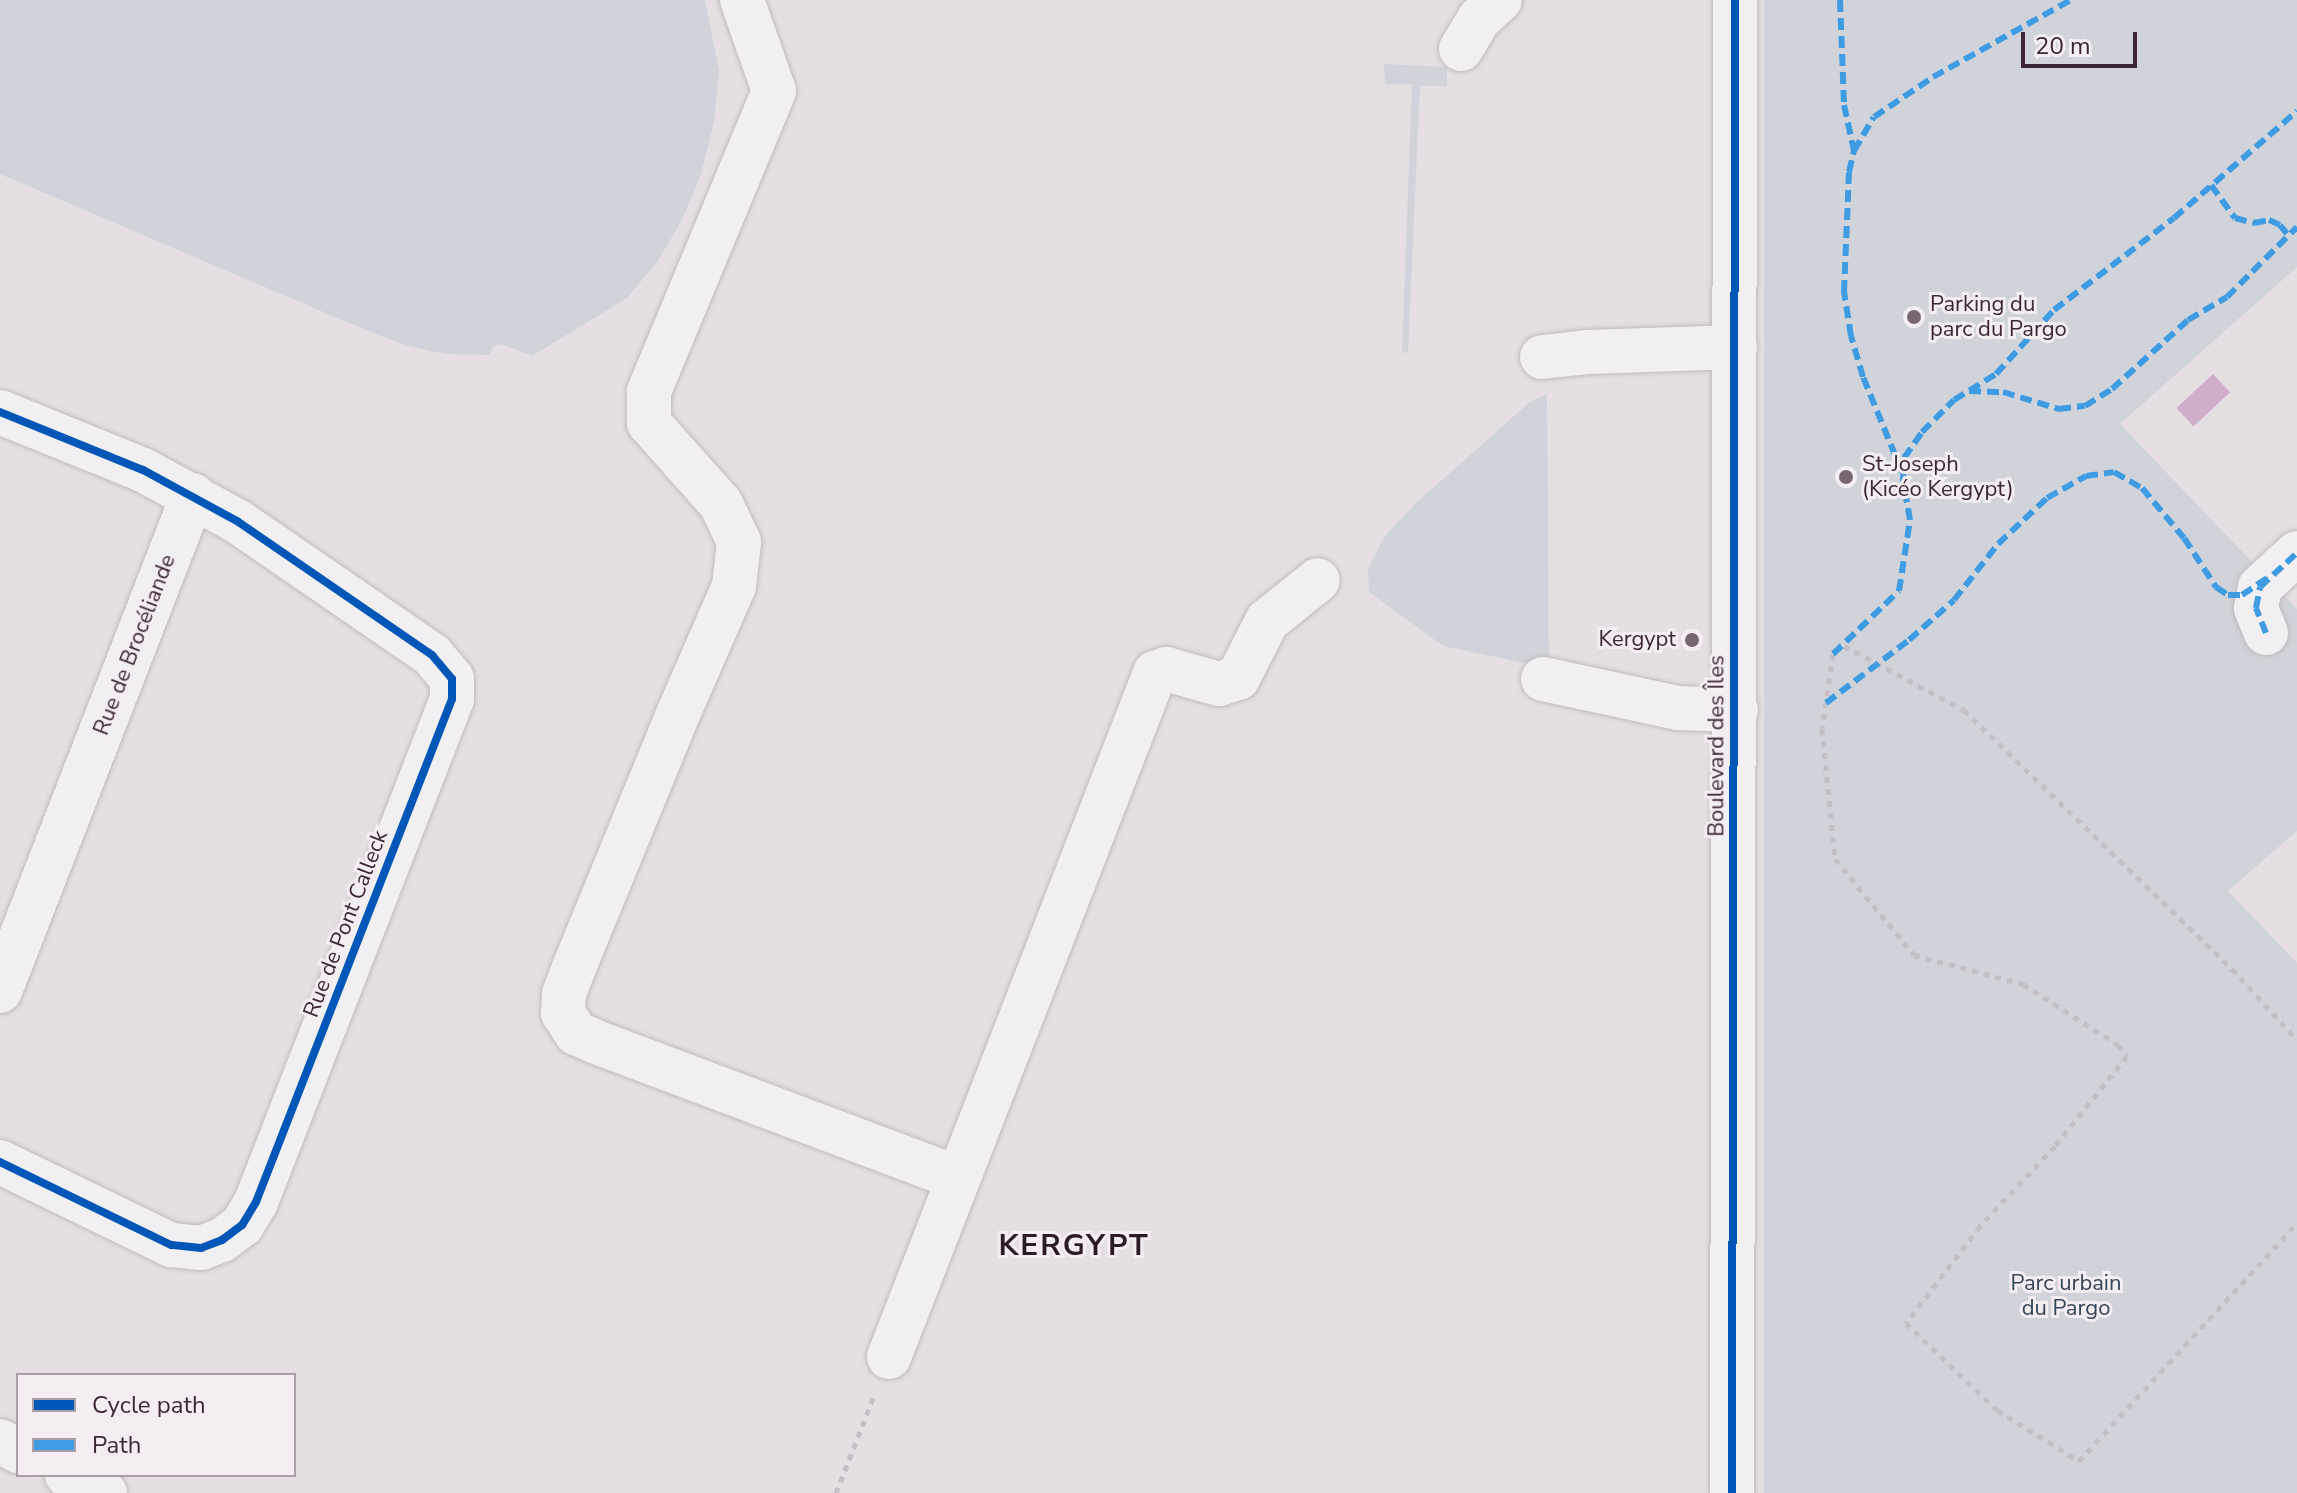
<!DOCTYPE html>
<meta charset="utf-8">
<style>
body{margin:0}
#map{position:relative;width:2297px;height:1493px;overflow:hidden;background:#e5dfe3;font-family:"Nunito Sans",sans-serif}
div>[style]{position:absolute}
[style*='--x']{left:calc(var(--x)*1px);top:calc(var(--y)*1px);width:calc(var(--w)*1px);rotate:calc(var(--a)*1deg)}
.green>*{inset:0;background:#d0d3d9}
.water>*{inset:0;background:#cfaec9;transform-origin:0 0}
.path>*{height:5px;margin-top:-2.5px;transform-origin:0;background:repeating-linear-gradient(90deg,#c4bfc4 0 6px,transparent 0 12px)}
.roads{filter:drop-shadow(0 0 2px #c1bbbe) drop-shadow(0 0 2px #c1bbbe)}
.minor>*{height:44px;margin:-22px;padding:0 22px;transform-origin:22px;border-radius:22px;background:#f1eff1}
.quiet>*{height:6px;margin-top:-3px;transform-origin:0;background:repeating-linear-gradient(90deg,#3f9ce2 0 12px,transparent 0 18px)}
.cycleway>*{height:8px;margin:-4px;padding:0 4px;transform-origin:4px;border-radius:4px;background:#0057b8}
.dots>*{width:22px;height:22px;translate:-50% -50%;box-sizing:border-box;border:4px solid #f4edf2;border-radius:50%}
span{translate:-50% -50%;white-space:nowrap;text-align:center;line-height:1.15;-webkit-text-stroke:6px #f4edf2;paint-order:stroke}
.poi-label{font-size:22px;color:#3d2736}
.left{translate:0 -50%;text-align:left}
.right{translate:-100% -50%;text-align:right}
.street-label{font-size:22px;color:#3d2736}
.park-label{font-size:22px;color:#354758}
.district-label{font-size:30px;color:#2d1a27;font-weight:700;letter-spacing:2px}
.legend{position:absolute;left:16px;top:1373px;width:280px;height:104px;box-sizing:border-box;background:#f4edf2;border:2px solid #ab9ea7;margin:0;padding:10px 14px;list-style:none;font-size:24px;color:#3d2736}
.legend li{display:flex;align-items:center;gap:16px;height:40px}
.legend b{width:40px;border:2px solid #ab9ea7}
.scale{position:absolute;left:2021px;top:32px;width:116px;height:36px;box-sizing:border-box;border:4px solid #3d2736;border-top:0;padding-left:10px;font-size:24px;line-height:28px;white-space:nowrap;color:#3d2736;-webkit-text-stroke:6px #f4edf2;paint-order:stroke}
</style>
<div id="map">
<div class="green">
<i style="clip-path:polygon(0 0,705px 0,719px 71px,714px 122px,701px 174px,681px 222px,657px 262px,627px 298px,532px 356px,501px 344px,493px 347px,490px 355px,446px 354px,408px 346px,368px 331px,0 174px)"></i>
<i style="clip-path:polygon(1764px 0,2297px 0,2297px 267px,2120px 424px,2297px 609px,2297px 831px,2228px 891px,2297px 963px,2297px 1493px,1764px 1493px)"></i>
<i style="clip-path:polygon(1384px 64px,1447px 67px,1447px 86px,1420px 86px,1408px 352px,1402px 353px,1412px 84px,1385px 84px)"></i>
<i style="clip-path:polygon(1547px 394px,1549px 668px,1443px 646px,1369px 592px,1368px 568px,1384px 537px,1416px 503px,1530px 402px)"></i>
</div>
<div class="water">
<i style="left:2213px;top:374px;width:25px;height:50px;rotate:47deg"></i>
</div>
<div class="path">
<i style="--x:1844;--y:646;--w:136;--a:28.1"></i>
<i style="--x:1964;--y:710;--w:373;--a:44"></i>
<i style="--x:2232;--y:969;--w:96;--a:47.5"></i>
<i style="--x:1833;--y:654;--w:76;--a:98.3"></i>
<i style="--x:1822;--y:729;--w:131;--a:84.3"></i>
<i style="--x:1835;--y:859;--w:124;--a:50.5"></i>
<i style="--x:1914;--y:955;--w:113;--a:14.9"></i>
<i style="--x:2023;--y:984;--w:113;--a:32.7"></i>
<i style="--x:2118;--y:1045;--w:14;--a:51"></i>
<i style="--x:2127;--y:1056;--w:115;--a:128.7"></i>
<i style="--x:2055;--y:1146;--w:110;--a:133.2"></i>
<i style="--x:1980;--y:1226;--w:122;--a:127.3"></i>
<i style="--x:1906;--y:1323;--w:126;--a:43.7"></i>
<i style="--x:1997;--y:1410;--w:97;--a:31.9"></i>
<i style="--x:2079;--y:1461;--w:323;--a:-47.5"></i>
<i style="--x:836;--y:1493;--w:107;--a:-68.7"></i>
</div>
<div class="roads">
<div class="minor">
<i style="--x:742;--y:0;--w:96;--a:70.6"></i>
<i style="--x:774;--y:91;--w:326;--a:112.6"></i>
<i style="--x:649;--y:392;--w:31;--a:90"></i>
<i style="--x:649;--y:423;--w:108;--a:48.4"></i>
<i style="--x:721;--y:504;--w:42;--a:64.7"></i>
<i style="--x:739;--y:542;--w:44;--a:96.5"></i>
<i style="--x:734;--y:586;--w:140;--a:113.6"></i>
<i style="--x:678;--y:714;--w:271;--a:112.3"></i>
<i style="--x:575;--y:965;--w:31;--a:111"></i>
<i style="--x:564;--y:994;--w:19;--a:93"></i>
<i style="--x:563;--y:1013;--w:24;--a:57"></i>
<i style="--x:576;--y:1033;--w:22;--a:24"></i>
<i style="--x:596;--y:1042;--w:387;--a:20.6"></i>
<i style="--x:1461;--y:49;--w:35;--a:-59"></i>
<i style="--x:1479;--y:19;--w:28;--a:-42"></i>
<i style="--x:1542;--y:357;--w:45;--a:-6.3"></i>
<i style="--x:1587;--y:352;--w:148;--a:-1.9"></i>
<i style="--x:0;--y:412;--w:154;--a:22.1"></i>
<i style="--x:143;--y:470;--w:107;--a:28.5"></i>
<i style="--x:237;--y:521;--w:237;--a:34.5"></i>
<i style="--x:432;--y:655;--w:31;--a:50"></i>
<i style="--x:452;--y:679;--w:20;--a:90"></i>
<i style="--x:452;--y:699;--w:540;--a:111.29"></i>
<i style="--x:256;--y:1202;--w:27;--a:121"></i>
<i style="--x:242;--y:1225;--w:25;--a:143"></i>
<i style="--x:222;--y:1240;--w:22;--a:159"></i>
<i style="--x:201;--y:1248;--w:30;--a:-174"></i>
<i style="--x:171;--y:1245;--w:190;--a:-154.1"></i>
<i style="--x:2266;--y:633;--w:27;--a:-112"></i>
<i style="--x:2256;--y:608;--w:21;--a:-79"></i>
<i style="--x:2260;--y:587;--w:50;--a:-42.6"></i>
<i style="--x:1543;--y:679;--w:138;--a:12.1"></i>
<i style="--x:1678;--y:708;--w:58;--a:2"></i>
<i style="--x:0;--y:991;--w:532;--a:-68.74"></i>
<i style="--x:889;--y:1357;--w:734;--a:-68.75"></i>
<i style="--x:1155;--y:673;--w:12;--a:-20"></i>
<i style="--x:1166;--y:669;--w:55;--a:15.8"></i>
<i style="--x:1219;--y:684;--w:20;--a:-18"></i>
<i style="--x:1238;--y:678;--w:64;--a:-63"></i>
<i style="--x:1267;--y:621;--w:65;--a:-38.8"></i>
<i style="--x:0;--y:1441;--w:21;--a:29"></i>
<i style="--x:67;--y:1475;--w:42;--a:25.3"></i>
<i style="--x:1732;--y:1493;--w:1493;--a:-89.88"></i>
</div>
</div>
<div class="quiet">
<i style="--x:1840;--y:0;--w:105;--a:87.8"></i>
<i style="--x:1844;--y:105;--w:47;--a:77.7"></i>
<i style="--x:2211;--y:185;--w:41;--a:54"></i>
<i style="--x:2235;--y:218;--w:20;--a:15"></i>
<i style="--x:2254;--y:223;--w:15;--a:-11"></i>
<i style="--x:2269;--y:220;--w:12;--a:24"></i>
<i style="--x:2280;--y:225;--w:11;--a:52"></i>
<i style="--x:1969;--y:391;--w:34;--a:2"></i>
<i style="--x:2003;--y:392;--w:59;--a:16.9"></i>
<i style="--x:2059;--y:409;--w:26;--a:-7"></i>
<i style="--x:2085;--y:406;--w:32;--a:-32"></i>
<i style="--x:2112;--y:389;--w:103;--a:-42.2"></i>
<i style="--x:2188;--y:320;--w:45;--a:-30.5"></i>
<i style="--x:2227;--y:297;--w:99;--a:-45"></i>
<i style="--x:1902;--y:472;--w:103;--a:-112.3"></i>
<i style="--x:1863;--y:377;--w:43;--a:-106.3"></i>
<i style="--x:1851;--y:336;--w:45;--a:-99"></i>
<i style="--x:1844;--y:292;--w:120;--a:-87.6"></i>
<i style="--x:1849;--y:172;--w:22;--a:-77"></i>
<i style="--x:1854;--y:151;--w:39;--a:-60"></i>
<i style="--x:1874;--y:117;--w:71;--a:-34.1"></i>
<i style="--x:1933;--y:77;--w:158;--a:-29.2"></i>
<i style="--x:2266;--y:633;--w:27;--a:-112"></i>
<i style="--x:2256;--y:608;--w:21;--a:-79"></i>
<i style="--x:2260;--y:587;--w:50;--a:-42.6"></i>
<i style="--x:1833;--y:654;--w:91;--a:-43.7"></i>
<i style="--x:1899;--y:591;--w:72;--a:-81.2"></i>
<i style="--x:1910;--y:520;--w:42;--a:-99.7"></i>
<i style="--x:1903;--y:479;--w:21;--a:-87"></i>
<i style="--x:1904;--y:458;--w:32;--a:-55"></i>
<i style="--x:1922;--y:432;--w:45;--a:-45"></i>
<i style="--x:1954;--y:400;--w:49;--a:-31.8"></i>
<i style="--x:1996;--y:374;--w:86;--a:-47.8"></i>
<i style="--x:2054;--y:310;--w:151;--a:-37.5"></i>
<i style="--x:2174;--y:218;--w:163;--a:-41"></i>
<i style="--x:1826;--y:703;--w:104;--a:-37.2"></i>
<i style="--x:1909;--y:640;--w:60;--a:-41.6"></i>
<i style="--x:1954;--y:600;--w:71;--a:-51.8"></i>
<i style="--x:1998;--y:544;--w:67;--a:-43.2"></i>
<i style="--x:2047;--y:498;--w:45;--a:-29.4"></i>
<i style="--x:2086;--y:476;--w:28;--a:-8"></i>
<i style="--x:2114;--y:472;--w:32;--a:30"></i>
<i style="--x:2142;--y:488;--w:65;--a:50"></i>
<i style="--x:2184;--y:538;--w:59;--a:56.9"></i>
<i style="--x:2216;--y:587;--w:14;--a:34"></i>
<i style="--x:2228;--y:595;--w:14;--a:0"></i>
<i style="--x:2242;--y:595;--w:30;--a:-34"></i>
</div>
<div class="cycleway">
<i style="--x:0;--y:412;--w:154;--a:22.1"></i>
<i style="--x:143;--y:470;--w:107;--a:28.5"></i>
<i style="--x:237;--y:521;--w:237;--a:34.5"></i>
<i style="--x:432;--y:655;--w:31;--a:50"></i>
<i style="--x:452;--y:679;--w:20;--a:90"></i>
<i style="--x:452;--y:699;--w:540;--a:111.29"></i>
<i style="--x:256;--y:1202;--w:27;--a:121"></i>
<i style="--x:242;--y:1225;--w:25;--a:143"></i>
<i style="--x:222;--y:1240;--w:22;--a:159"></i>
<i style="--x:201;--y:1248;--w:30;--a:-174"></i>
<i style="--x:171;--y:1245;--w:190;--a:-154.1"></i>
<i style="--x:1732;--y:1493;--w:1493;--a:-89.88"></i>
</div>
<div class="dots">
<i style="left:1914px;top:317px;background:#786773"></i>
<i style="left:1846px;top:477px;background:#786773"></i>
<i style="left:1692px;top:640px;background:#786773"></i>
</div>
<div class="poi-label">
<span class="left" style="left:1930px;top:317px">Parking du<br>parc du Pargo</span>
<span class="left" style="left:1862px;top:477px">St-Joseph<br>(Kicéo Kergypt)</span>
<span class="right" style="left:1676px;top:640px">Kergypt</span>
</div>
<div class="street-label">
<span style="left:135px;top:645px;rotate:-69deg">Rue de Brocéliande</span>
<span style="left:1717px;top:746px;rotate:-90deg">Boulevard des Îles</span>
<span style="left:346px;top:924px;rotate:-69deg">Rue de Pont Calleck</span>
</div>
<div class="park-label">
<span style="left:2066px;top:1296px">Parc urbain<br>du Pargo</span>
</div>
<div class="district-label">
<span style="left:1074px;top:1246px">KERGYPT</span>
</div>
<ul class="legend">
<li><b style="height:10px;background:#0057b8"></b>Cycle path</li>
<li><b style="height:10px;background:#3f9ce2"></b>Path</li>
</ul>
<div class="scale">20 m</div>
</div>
